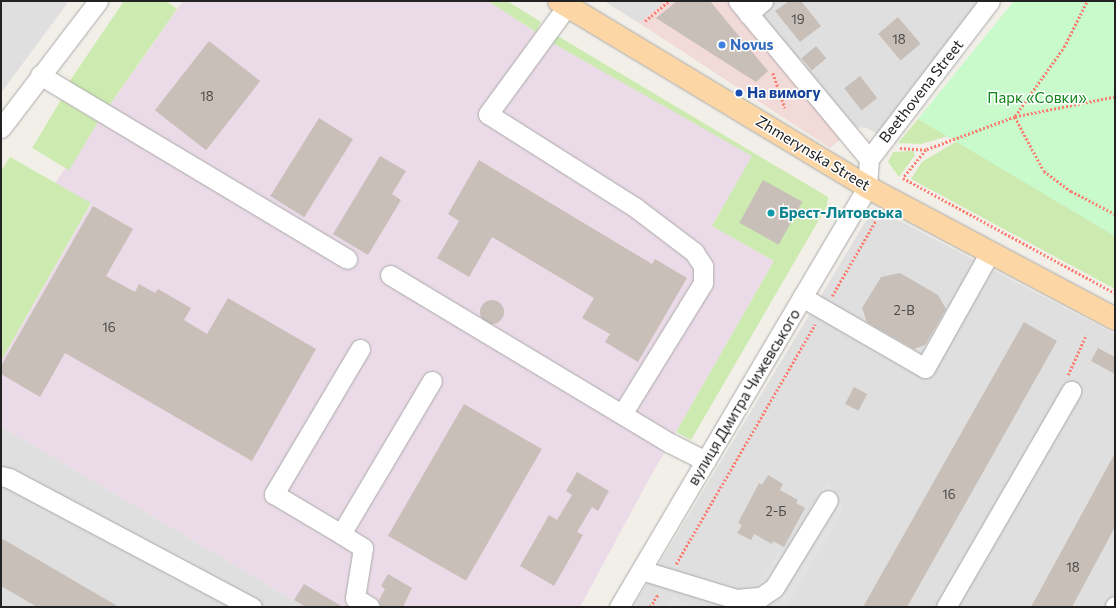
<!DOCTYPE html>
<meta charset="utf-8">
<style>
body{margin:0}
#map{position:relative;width:1116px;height:608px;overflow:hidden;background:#f2efe9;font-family:Commissioner,sans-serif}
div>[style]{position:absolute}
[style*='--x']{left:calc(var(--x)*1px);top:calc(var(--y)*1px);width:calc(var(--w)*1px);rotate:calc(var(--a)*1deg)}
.residential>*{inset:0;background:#e0dfdf}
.commercial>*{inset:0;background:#f2dad9}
.industrial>*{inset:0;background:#ebdbe8}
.grass>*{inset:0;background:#cdebb0;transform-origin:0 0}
.park>*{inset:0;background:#c8facc}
.parking>*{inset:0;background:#e2e2e2}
.building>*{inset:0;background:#c7bfb8;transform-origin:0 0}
.round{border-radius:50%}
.path>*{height:2.5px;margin-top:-1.25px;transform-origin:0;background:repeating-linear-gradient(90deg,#fa8072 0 2px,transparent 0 4px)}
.roads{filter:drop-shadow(0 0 1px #a9a9a9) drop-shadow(0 0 1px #a9a9a9)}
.minor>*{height:19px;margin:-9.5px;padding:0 9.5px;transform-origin:9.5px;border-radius:9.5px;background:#fff}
.major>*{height:22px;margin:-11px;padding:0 11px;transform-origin:11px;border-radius:11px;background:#fcd6a4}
.dots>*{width:11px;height:11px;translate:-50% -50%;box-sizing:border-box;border:2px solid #fff;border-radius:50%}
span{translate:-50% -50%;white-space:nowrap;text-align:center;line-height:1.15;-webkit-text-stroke:3px #fff;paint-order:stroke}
.number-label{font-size:13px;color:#4b4948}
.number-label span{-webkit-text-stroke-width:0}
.shop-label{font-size:15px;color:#366cbe;font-weight:700}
.left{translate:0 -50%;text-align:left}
.street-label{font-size:15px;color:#222}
.transit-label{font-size:15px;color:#164399;font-weight:700}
.park-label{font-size:15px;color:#0c8416}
.culture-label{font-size:15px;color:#0d838f;font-weight:700}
.frame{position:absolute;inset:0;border:2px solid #222;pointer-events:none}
</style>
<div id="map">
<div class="residential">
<i style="clip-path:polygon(1px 1px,69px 1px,1px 93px)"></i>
<i style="clip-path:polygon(604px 1px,665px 1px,639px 23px)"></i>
<i style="clip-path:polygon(747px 1px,982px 1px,881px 136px,867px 128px,853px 127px)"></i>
<i style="clip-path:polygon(874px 212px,885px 213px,1115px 334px,1115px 607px,633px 607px,867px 219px)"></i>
<i style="clip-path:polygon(1px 426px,305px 607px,1px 607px)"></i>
</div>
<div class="commercial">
<i style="clip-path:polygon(665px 1px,730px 1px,843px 137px,830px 148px,639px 23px)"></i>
</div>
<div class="industrial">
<i style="clip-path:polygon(183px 1px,488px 1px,543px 37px,753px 156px,712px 226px,774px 261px,648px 481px,580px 607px,305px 607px,1px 426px,1px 361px,91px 204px,55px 183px)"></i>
</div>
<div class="grass">
<i style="clip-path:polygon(124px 1px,166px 1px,177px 9px,106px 110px,67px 85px)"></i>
<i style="clip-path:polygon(488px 1px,507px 1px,541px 22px,536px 32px)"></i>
<i style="clip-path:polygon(556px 35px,828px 197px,827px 206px,691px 440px,676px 432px,774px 261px,712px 226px,752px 156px,549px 41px)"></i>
<i style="left:61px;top:100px;width:43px;height:56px;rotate:31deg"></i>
<i style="clip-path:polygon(918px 119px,948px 136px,921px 144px,898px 143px)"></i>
<i style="clip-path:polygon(957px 141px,1115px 236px,1115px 289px,911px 179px,922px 162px)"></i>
<i style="clip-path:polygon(913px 151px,915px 155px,899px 177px,888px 162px,893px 152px)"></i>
<i style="clip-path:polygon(10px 157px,91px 203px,1px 361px,1px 171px)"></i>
</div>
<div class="park">
<i style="clip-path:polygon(1014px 1px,1115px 1px,1115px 236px,918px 119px)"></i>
</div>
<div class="parking">
<i style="clip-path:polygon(828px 480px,844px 509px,787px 607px,774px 607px,754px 594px,779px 551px,785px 551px)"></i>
<i style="clip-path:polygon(672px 595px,694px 607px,665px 607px)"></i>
</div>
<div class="building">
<i style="clip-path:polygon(677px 1px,710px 1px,768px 71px,756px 82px,656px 18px)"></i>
<i style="clip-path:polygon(789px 1px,801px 1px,821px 26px,800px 42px,775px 11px)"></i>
<i style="left:898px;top:17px;width:35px;height:26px;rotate:50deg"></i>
<i style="left:209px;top:41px;width:65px;height:88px;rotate:38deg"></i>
<i style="left:816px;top:46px;width:16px;height:19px;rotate:50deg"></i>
<i style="left:860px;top:76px;width:28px;height:20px;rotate:52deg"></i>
<i style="left:319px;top:118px;width:40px;height:92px;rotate:32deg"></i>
<i style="clip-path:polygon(380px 156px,406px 171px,392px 194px,401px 200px,368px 255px,333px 234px)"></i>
<i style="clip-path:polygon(479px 160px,652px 264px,655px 259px,687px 278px,638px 362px,605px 342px,610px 334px,582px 318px,594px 298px,492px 237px,469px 277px,437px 258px,459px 221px,448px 214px)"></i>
<i style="left:763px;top:180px;width:45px;height:49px;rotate:29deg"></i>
<i style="clip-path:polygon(93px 206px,133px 229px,106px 276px,135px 292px,139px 284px,155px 293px,158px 289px,191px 308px,184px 320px,207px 334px,228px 298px,316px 349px,252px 461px,65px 353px,40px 397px,1px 374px,1px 366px)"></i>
<i style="clip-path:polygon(900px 273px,938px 295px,946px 309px,925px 345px,914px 349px,867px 322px,862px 308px,881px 277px)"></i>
<i class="round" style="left:480px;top:300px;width:24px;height:24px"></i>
<i style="clip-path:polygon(1024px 322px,1057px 341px,1035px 380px,907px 607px,863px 607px)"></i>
<i style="clip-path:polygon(1098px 348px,1115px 357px,1115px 374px,1091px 361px)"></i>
<i style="left:854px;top:387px;width:15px;height:19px;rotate:28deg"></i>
<i style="left:464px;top:404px;width:90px;height:152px;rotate:30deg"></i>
<i style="clip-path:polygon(1115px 453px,1115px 527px,1072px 607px,1031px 607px)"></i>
<i style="clip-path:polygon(577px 472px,609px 491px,598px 511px,592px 507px,577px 532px,583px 535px,554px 586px,520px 566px,549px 515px,557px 520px,572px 495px,566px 491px)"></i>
<i style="clip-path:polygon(768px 475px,783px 484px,780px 490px,798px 500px,796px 503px,805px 508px,784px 547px,773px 541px,772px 544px,754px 534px,751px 540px,737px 533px,742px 525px,738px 523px,759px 483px,762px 485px)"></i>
<i style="clip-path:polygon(1px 538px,119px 607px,37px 607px,1px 586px)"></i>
<i style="clip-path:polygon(388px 574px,412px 588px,403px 607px,381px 607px,379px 600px,385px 589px,381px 586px)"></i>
<i style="clip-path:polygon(304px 584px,343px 607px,306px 607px,294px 600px)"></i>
</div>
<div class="path">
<i style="--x:645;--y:21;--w:31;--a:-40"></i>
<i style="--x:773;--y:73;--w:37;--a:71"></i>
<i style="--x:1115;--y:97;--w:102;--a:168.7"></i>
<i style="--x:1015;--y:117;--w:95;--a:159.7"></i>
<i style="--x:926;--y:150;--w:36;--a:129"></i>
<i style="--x:903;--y:178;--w:241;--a:28.5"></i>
<i style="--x:1015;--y:116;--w:85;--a:-54.6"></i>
<i style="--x:1064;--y:47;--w:51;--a:-63.4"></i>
<i style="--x:1015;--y:117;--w:61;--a:61.8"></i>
<i style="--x:1044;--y:171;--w:34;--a:37"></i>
<i style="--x:1071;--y:191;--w:50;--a:27.6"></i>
<i style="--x:900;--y:148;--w:26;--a:4"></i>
<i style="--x:832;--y:296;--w:88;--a:-59.9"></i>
<i style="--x:1068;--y:375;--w:44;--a:-65.8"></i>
<i style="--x:676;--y:564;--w:277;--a:-59.9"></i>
<i style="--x:650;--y:607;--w:15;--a:-58"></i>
</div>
<div class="roads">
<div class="minor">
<i style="--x:738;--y:1;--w:205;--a:50.3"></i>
<i style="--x:567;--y:6;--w:134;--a:126.2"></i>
<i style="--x:488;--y:114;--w:175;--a:32.4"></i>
<i style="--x:636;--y:208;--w:73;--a:37.2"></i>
<i style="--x:694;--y:252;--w:17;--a:57"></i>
<i style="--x:703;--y:266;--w:17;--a:90"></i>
<i style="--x:703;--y:283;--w:154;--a:121.7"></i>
<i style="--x:748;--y:14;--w:20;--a:-41"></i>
<i style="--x:40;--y:75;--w:358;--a:30.9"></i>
<i style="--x:1;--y:128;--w:160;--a:-52.6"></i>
<i style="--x:390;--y:275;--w:327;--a:31"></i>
<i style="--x:670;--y:443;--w:40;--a:26.6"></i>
<i style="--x:802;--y:297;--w:142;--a:30"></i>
<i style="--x:925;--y:368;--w:133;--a:-60.7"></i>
<i style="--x:360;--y:349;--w:169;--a:120.7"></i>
<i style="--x:274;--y:494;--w:78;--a:30.8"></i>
<i style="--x:341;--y:534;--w:178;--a:-59.3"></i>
<i style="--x:1;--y:476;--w:8;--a:14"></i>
<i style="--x:9;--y:478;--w:275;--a:28"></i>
<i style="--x:341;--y:534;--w:26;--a:32"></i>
<i style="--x:363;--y:548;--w:51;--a:99.1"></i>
<i style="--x:355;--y:598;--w:17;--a:31"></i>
<i style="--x:641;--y:570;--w:99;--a:17"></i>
<i style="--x:736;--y:599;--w:25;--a:-5"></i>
<i style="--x:761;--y:597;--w:16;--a:-35"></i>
<i style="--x:774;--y:588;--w:103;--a:-58.5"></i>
<i style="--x:619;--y:607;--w:488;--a:-59.4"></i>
<i style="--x:867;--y:187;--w:28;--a:-86"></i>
<i style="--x:869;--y:159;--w:199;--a:-52.6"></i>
<i style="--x:946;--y:607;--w:250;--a:-59.9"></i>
<i style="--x:1115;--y:607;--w:1;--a:-90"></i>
</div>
<div class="major">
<i style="--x:559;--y:1;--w:360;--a:31.1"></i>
<i style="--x:867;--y:187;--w:281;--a:28"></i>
</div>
</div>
<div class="dots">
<i style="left:722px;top:45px;background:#3f7fe0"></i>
<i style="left:739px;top:93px;background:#1a4fb4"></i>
<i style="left:771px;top:213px;background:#0f9aa8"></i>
</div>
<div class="number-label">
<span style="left:798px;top:19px">19</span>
<span style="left:899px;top:39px">18</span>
<span style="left:207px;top:96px">18</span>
<span style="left:904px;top:310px">2-В</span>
<span style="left:109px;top:327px">16</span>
<span style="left:949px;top:494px">16</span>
<span style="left:776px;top:511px">2-Б</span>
<span style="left:1073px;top:567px">18</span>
</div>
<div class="shop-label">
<span class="left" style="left:730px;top:45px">Novus</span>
</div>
<div class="street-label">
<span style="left:921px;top:91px;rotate:-52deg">Beethovena Street</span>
<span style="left:813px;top:153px;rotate:31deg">Zhmerynska Street</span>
<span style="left:744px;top:397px;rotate:-59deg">вулиця Дмитра Чижевського</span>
</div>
<div class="transit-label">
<span class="left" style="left:747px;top:93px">На вимогу</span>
</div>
<div class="park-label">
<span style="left:1037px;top:98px">Парк «Совки»</span>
</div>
<div class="culture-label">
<span class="left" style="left:779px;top:213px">Брест-Литовська</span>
</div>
<div class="frame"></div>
</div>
